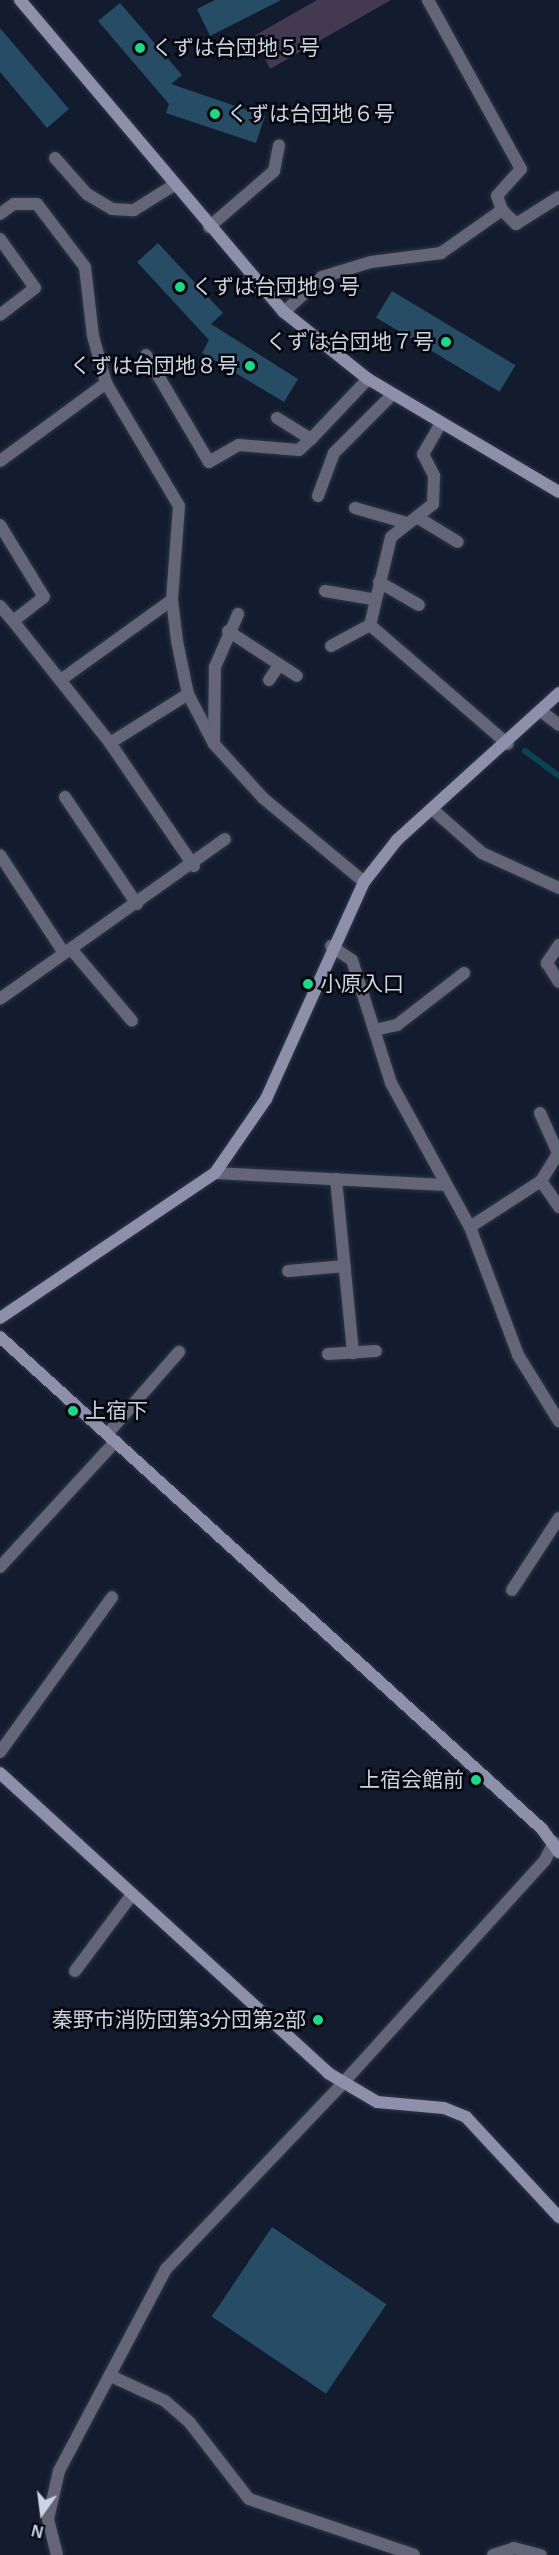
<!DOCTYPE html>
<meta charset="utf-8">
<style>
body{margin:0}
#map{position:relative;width:559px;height:2555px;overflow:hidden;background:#121c2e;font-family:Helvetica,"Noto Sans JP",sans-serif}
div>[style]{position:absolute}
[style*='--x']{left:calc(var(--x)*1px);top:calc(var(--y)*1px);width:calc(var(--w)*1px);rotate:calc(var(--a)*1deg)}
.green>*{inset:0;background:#433a51}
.stream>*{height:6px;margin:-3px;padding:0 3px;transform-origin:3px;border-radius:3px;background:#0a4452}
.building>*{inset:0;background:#274c65;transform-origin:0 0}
.roads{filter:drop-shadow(0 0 2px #2c3647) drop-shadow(0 0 2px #2c3647)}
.lane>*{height:12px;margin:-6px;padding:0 6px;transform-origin:6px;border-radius:6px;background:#646576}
.street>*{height:12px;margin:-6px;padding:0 6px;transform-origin:6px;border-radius:6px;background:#646576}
.secondary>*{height:12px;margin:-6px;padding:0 6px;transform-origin:6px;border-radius:6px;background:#8d8fab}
.dots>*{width:16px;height:16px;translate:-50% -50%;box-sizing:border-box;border:3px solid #04070e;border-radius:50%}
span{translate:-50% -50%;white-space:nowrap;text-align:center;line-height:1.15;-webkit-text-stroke:5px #04070e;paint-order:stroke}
.poi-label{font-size:21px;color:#ccd4e1}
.left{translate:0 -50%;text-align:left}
.right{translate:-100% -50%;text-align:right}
.north{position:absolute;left:12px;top:2483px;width:60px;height:60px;-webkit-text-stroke:4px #04070e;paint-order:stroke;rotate:194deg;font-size:16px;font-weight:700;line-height:24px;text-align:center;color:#ccd4e1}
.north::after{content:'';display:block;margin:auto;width:21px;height:27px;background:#ccd4e1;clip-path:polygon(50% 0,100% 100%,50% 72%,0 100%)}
</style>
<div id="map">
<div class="green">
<i style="clip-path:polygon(317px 0,391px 0,270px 69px,254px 36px)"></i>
</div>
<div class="stream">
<i style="--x:525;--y:751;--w:42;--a:36.3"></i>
</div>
<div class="building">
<i style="clip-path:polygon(215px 0,281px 0,210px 36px,197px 9px)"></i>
<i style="clip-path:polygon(120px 3px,182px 75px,171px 84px,265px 116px,256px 143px,166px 113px,169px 104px,98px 21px)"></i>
<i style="clip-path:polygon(0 28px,69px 109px,47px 128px,0 72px)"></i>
<i style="clip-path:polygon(158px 243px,223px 313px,211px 324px,298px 379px,284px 402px,202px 353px,209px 340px,137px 262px)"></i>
<i style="left:392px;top:291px;width:144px;height:31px;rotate:31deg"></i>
<i style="left:272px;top:2227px;width:138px;height:108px;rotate:34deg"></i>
</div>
<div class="roads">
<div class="lane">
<i style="--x:209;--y:227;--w:86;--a:-40.7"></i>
<i style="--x:274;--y:171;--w:26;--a:-79"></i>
<i style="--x:0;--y:239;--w:60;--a:54.5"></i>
<i style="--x:35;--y:288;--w:44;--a:142.4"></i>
<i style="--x:146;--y:355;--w:124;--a:59.5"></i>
<i style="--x:209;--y:462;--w:34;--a:-30"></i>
<i style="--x:239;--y:445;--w:60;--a:4.8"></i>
<i style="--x:299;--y:450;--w:16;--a:-43"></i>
<i style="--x:277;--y:418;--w:40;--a:32"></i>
<i style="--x:311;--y:439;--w:83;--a:-46.5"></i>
<i style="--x:0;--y:606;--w:20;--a:49"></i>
<i style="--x:65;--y:797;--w:129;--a:56.1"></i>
<i style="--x:71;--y:949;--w:94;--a:49.7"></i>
<i style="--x:375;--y:1030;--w:23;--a:-13"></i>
<i style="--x:397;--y:1025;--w:85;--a:-37.8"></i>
<i style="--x:540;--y:1113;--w:44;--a:65.8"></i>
<i style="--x:541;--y:1181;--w:32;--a:55"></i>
<i style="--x:0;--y:1567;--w:171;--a:-47.4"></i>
<i style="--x:512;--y:1590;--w:86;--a:-56.9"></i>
</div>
<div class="street">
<i style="--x:428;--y:0;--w:193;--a:61.2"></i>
<i style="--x:521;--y:169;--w:36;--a:132"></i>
<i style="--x:497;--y:196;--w:15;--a:70"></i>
<i style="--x:502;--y:210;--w:20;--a:45"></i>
<i style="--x:516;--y:224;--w:51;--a:-32.1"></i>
<i style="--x:55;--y:158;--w:48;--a:48.4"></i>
<i style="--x:87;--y:194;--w:29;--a:31"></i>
<i style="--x:112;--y:209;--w:22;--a:3"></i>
<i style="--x:134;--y:210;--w:47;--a:-32"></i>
<i style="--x:0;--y:214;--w:17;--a:-36"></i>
<i style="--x:14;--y:204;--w:23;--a:0"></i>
<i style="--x:37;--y:204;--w:79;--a:52.7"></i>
<i style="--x:85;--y:267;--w:69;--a:83.4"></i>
<i style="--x:93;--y:336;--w:49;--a:74.5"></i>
<i style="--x:106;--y:383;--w:143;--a:59.3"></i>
<i style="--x:179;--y:506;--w:94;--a:94.3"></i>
<i style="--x:172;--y:600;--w:41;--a:83"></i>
<i style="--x:177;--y:641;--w:54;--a:78.3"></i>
<i style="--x:188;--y:694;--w:56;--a:62.5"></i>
<i style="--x:214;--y:744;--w:73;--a:47.8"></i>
<i style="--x:263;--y:798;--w:131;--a:39.7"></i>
<i style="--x:284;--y:312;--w:52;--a:-42.6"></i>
<i style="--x:322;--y:277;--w:51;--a:-17"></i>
<i style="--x:371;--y:262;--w:71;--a:-7.3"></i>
<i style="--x:441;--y:253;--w:75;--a:-35.2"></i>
<i style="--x:441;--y:423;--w:36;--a:120"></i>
<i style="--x:423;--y:454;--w:25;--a:63"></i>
<i style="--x:434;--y:476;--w:28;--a:92"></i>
<i style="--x:433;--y:504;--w:53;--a:141.8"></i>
<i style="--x:391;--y:537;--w:90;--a:103.4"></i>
<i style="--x:370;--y:625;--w:182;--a:40.8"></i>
<i style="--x:0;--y:461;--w:132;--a:-36.3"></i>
<i style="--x:318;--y:496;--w:46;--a:-69.6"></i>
<i style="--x:334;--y:453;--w:83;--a:-45"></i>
<i style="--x:355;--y:508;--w:54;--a:16.1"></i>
<i style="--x:420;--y:519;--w:44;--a:31.2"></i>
<i style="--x:0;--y:525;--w:84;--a:58.6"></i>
<i style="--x:44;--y:597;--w:39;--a:142"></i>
<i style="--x:13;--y:621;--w:156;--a:51.5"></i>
<i style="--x:110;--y:743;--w:149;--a:55.7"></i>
<i style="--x:379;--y:582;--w:46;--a:29.9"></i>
<i style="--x:325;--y:591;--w:48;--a:9.7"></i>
<i style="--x:228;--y:631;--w:82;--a:33.1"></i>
<i style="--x:331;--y:646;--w:44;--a:-28.3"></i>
<i style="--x:62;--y:679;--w:135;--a:-35.7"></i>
<i style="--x:269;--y:680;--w:18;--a:-56"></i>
<i style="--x:542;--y:712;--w:21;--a:37"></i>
<i style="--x:110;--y:743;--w:92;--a:-32.1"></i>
<i style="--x:214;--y:744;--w:77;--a:-89.3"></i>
<i style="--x:215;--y:667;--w:58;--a:-66.5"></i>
<i style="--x:432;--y:809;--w:67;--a:41.3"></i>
<i style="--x:482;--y:853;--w:85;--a:24.4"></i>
<i style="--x:0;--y:855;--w:117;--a:56.9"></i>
<i style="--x:559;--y:945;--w:22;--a:124"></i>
<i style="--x:547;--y:963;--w:22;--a:58"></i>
<i style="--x:331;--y:946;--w:25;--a:34"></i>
<i style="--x:352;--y:960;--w:129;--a:72.4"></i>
<i style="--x:391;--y:1083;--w:164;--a:61.3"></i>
<i style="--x:470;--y:1227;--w:137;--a:69.4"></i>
<i style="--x:518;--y:1355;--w:78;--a:58.2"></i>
<i style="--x:0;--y:999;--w:276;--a:-35.4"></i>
<i style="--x:215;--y:1173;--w:230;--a:3"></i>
<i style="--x:336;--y:1179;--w:175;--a:84.4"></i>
<i style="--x:470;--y:1227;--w:85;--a:-32.9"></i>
<i style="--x:541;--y:1181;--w:34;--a:-58"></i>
<i style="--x:288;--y:1271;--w:57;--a:-5"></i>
<i style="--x:328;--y:1354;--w:48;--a:-3.6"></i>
<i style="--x:108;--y:1433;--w:108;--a:-48.8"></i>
<i style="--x:0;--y:1752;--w:191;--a:-54.1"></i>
<i style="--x:75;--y:1971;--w:94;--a:-53.3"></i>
<i style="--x:113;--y:2377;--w:57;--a:24.8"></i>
<i style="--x:165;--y:2401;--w:33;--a:41"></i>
<i style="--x:190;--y:2423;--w:96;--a:52.2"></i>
<i style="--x:249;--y:2499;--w:174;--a:18.7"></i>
<i style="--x:57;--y:2555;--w:37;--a:-104"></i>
<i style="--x:48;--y:2519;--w:49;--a:-77.1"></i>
<i style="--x:59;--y:2471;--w:229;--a:-62.1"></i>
<i style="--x:166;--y:2269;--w:257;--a:-46.4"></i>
<i style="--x:343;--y:2083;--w:301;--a:-47.8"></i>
<i style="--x:545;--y:1860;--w:20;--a:-63"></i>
<i style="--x:493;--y:2555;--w:22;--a:-18"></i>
<i style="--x:514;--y:2548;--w:28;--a:15"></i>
</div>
<div class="secondary">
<i style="--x:20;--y:0;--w:409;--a:49.8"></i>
<i style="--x:284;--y:312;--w:107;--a:38.6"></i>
<i style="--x:368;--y:379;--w:222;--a:30.6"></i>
<i style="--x:0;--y:1318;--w:259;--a:-34"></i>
<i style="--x:215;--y:1173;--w:90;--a:-55.4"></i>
<i style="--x:266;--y:1099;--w:238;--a:-65.7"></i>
<i style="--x:364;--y:882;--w:53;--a:-51.8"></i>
<i style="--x:397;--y:840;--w:219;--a:-42.2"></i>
<i style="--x:0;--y:1337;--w:732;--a:42.23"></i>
<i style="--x:542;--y:1829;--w:29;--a:54"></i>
<i style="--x:0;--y:1773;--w:445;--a:42.4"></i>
<i style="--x:328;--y:2073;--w:57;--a:30.6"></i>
<i style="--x:377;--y:2102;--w:67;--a:5.1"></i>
<i style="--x:444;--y:2108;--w:24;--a:22"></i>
<i style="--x:466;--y:2117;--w:137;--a:47.1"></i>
</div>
</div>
<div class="dots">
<i style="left:140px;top:48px;background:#1bd988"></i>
<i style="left:215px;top:114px;background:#1bd988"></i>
<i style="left:180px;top:287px;background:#1bd988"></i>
<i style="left:446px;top:342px;background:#1bd988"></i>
<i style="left:250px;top:366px;background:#1bd988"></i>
<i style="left:308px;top:984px;background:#1bd988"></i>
<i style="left:73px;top:1411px;background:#1bd988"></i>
<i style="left:476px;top:1780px;background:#1bd988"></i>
<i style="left:318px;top:2020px;background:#1bd988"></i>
</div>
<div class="poi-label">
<span class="left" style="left:152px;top:48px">くずは台団地５号</span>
<span class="left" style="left:227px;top:114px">くずは台団地６号</span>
<span class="left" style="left:192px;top:287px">くずは台団地９号</span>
<span class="right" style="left:434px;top:342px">くずは台団地７号</span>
<span class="right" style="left:238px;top:366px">くずは台団地８号</span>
<span class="left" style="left:320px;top:984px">小原入口</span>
<span class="left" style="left:85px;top:1411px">上宿下</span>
<span class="right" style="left:464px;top:1780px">上宿会館前</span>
<span class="right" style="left:306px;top:2020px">秦野市消防団第3分団第2部</span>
</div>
<div class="north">N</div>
</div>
